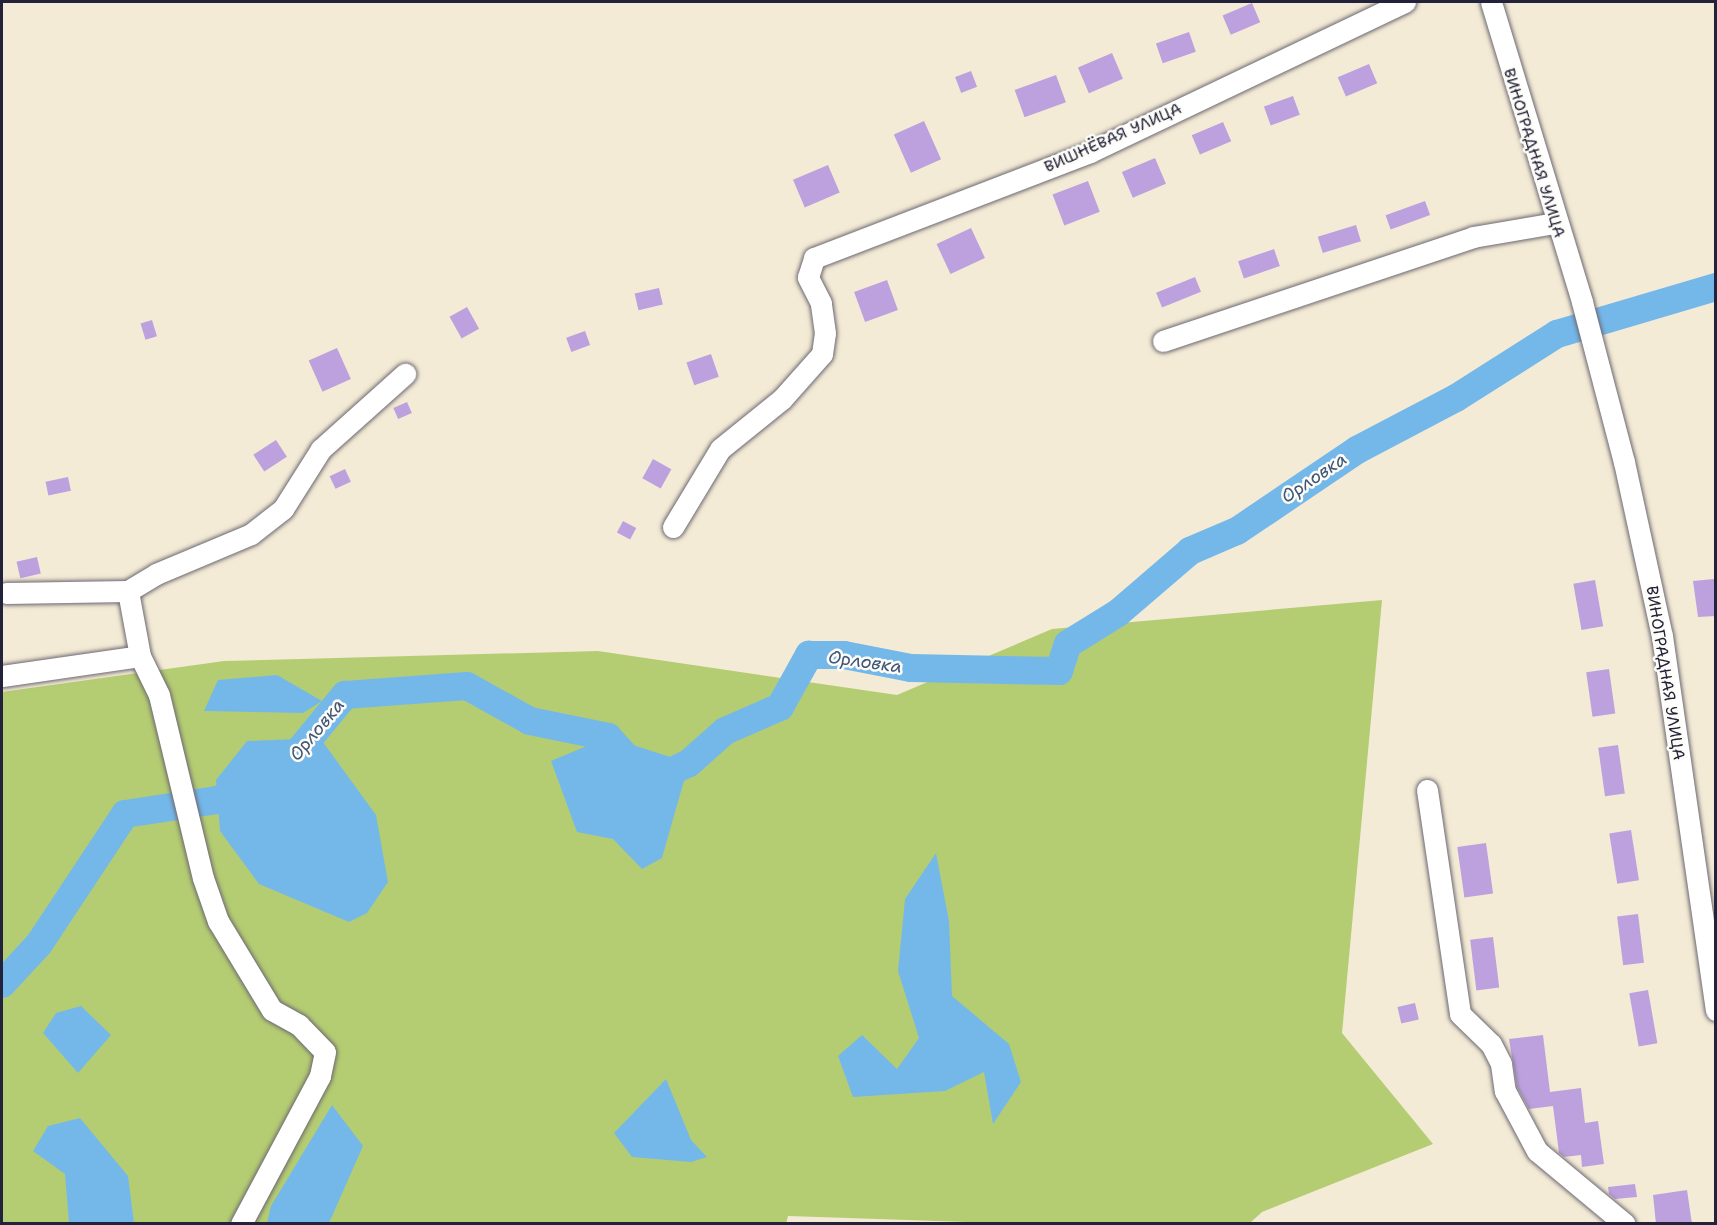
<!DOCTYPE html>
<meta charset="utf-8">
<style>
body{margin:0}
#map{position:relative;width:1717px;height:1225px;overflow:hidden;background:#f4ebd6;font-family:"Shantell Sans",sans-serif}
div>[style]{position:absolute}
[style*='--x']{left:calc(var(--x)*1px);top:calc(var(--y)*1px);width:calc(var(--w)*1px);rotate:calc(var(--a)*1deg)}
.green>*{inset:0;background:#b5cd72}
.water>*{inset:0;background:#74b8ea}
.river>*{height:28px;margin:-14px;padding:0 14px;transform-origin:14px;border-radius:14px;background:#74b8ea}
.building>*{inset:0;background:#bca1de;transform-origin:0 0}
.roads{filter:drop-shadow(0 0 2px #6c6871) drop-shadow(0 0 2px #6c6871)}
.minor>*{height:21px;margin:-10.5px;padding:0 10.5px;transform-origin:10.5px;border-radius:10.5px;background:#fff}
span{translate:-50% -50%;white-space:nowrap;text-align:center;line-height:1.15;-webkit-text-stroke:5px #fdfcf7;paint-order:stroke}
.street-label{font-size:16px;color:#22223b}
.water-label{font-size:18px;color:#3f5678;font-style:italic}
.frame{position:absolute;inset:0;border:3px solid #22223b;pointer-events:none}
</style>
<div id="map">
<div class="green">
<i style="clip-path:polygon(1382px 600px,1342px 1033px,1433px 1144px,1262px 1212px,1250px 1223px,1024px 1224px,788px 1216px,786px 1224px,2px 1224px,2px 692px,224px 661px,598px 651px,897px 695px,1052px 629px)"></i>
</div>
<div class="water">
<i style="clip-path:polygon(277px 675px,322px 701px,303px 713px,204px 711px,218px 680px)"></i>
<i style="clip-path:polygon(608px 737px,689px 763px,662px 858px,642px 869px,613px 839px,577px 832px,551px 761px)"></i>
<i style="clip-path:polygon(320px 738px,376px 815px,388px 882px,367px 913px,349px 922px,259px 884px,220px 831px,216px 780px,247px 741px)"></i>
<i style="clip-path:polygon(936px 853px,949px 921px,952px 996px,1009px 1044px,1021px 1082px,993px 1124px,984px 1072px,945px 1091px,853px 1097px,838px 1056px,862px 1035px,897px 1069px,919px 1038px,898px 971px,905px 899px)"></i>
<i style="clip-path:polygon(81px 1006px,111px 1035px,78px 1073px,43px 1033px,56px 1013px)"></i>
<i style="clip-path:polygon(666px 1079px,691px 1140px,707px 1157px,691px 1162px,632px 1157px,614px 1133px)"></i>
<i style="clip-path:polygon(332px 1105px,363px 1146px,329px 1223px,267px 1223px,271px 1206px)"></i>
<i style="clip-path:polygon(80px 1118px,128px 1176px,134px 1223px,69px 1223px,65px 1174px,33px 1151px,48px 1126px)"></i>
</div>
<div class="river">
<i style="--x:2;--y:984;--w:54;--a:-47.2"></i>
<i style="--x:39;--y:944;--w:156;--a:-56.5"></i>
<i style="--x:125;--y:814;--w:94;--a:-8.6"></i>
<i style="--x:218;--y:800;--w:66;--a:-22.3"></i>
<i style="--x:279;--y:775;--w:104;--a:-50.5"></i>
<i style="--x:345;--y:695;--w:122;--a:-4.2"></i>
<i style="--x:467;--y:686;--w:72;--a:29.1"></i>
<i style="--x:530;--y:721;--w:80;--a:11.6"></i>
<i style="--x:608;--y:737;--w:61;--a:47.7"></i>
<i style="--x:649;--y:782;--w:44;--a:-25.4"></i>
<i style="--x:689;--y:763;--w:48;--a:-41.6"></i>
<i style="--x:725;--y:731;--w:60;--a:-23.6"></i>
<i style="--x:780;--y:707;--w:60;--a:-60.9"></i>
<i style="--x:809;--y:655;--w:35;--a:0"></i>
<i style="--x:844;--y:655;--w:68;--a:11"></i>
<i style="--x:911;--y:668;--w:148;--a:1.2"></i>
<i style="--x:1059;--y:671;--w:28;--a:-72"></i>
<i style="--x:1068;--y:644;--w:59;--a:-31.8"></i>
<i style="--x:1118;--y:613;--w:95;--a:-40.7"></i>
<i style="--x:1190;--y:551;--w:51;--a:-23.1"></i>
<i style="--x:1237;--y:531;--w:145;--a:-34"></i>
<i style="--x:1357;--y:450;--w:112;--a:-27.7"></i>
<i style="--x:1456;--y:398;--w:120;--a:-32.4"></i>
<i style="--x:1557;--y:334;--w:166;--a:-16.5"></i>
</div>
<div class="building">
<i style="left:1252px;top:3px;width:21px;height:32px;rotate:67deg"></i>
<i style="left:1189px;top:32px;width:21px;height:35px;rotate:71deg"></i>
<i style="left:1112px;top:53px;width:28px;height:37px;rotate:67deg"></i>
<i style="left:1369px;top:64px;width:21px;height:34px;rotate:67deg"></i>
<i style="left:971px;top:71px;width:17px;height:17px;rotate:69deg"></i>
<i style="left:1056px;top:75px;width:29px;height:44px;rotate:70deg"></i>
<i style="left:1293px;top:96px;width:20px;height:31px;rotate:70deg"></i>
<i style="left:924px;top:121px;width:42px;height:33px;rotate:66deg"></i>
<i style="left:1223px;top:122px;width:21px;height:34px;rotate:67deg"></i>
<i style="left:1155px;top:158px;width:28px;height:36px;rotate:67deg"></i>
<i style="left:828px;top:165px;width:30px;height:38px;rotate:67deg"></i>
<i style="left:1088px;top:181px;width:33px;height:38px;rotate:69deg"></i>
<i style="left:1425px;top:201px;width:15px;height:42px;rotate:70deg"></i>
<i style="left:1356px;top:225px;width:17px;height:40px;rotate:73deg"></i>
<i style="left:971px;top:228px;width:33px;height:38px;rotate:65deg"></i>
<i style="left:1274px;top:249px;width:18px;height:38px;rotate:71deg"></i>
<i style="left:1195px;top:277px;width:16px;height:42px;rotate:68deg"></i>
<i style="left:887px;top:280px;width:32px;height:35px;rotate:70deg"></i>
<i style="left:659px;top:288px;width:17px;height:25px;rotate:77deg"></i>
<i style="left:467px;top:307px;width:25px;height:20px;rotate:61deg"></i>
<i style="left:152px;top:320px;width:17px;height:12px;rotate:73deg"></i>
<i style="left:585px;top:331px;width:15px;height:20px;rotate:70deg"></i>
<i style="left:337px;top:348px;width:34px;height:31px;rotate:66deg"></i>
<i style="left:711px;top:354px;width:24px;height:26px;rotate:71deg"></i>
<i style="left:407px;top:402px;width:12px;height:15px;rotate:66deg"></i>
<i style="left:276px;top:440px;width:20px;height:27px;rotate:57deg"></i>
<i style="left:653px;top:459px;width:21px;height:22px;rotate:29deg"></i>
<i style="left:345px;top:469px;width:14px;height:17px;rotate:65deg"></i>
<i style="left:68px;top:477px;width:14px;height:23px;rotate:78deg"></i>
<i style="left:623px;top:521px;width:15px;height:13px;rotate:28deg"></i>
<i style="left:37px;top:557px;width:17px;height:21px;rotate:77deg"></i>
<i style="clip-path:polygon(1714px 579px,1716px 616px,1698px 617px,1693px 581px)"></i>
<i style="left:1595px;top:580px;width:47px;height:22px;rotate:80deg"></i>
<i style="left:1609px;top:669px;width:45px;height:23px;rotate:82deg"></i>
<i style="left:1618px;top:745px;width:49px;height:20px;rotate:82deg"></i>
<i style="left:1631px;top:830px;width:51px;height:22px;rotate:81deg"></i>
<i style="left:1486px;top:843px;width:51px;height:29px;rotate:82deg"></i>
<i style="left:1638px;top:914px;width:49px;height:21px;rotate:83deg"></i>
<i style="left:1493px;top:937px;width:51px;height:23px;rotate:83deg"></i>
<i style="left:1648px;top:990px;width:54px;height:19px;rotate:80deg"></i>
<i style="left:1415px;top:1003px;width:17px;height:18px;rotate:77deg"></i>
<i style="clip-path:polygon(1543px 1035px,1550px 1092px,1581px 1088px,1585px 1123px,1598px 1121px,1604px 1164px,1582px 1167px,1581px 1155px,1564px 1157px,1559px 1153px,1553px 1106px,1529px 1109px,1517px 1087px,1509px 1039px)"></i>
<i style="clip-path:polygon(1635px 1184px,1637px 1197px,1615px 1199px,1609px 1194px,1608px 1187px)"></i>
<i style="clip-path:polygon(1687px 1190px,1692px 1224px,1656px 1224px,1653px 1195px)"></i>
</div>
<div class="roads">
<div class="minor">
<i style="--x:1491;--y:2;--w:313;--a:73.1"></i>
<i style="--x:1582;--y:302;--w:165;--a:75.3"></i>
<i style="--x:1624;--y:462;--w:178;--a:77.7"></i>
<i style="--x:1662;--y:636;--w:378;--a:81.8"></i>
<i style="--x:1163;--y:341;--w:327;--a:-18.5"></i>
<i style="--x:1473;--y:237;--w:83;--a:-9.7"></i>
<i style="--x:673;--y:527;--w:91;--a:-58.9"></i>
<i style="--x:720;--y:449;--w:80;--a:-38.9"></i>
<i style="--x:782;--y:399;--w:60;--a:-48.4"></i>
<i style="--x:822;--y:354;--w:21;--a:-82"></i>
<i style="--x:825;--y:333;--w:30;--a:-98"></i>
<i style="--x:821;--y:303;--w:29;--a:-117"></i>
<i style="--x:808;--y:277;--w:20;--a:-72"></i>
<i style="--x:814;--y:258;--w:296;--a:-21"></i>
<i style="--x:1090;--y:152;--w:349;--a:-25.5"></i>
<i style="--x:6;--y:593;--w:122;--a:-0.9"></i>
<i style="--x:140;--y:656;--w:66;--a:-100.5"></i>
<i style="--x:128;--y:591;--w:33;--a:-31"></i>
<i style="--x:156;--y:574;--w:103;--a:-22.8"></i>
<i style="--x:251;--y:534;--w:41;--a:-38"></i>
<i style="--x:283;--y:509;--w:71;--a:-57.7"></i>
<i style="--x:321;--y:449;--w:113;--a:-41.8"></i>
<i style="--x:2;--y:676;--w:139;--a:-8.2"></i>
<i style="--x:140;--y:656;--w:43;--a:64"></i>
<i style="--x:159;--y:695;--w:188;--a:76.5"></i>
<i style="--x:203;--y:878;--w:46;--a:70.8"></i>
<i style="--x:218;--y:921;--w:104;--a:58.8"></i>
<i style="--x:272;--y:1010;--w:31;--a:29"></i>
<i style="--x:299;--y:1025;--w:37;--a:46"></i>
<i style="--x:325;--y:1052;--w:25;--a:102"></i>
<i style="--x:320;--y:1076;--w:168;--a:118.1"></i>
<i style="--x:1427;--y:790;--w:226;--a:81.6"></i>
<i style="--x:1460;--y:1014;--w:43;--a:44.1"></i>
<i style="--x:1491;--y:1044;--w:22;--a:63"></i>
<i style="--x:1501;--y:1064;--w:27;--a:82"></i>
<i style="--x:1505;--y:1091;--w:68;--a:61.9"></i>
<i style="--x:1537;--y:1151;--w:114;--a:39.7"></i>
</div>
</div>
<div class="street-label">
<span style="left:1113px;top:138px;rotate:-24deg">ВИШНЁВАЯ УЛИЦА</span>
<span style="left:1534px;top:153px;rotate:73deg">ВИНОГРАДНАЯ УЛИЦА</span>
<span style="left:1665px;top:673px;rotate:81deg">ВИНОГРАДНАЯ УЛИЦА</span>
</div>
<div class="water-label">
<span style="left:1314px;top:478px;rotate:-34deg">Орловка</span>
<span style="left:865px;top:662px;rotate:8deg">Орловка</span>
<span style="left:317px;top:730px;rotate:-50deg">Орловка</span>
</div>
<div class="frame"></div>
</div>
